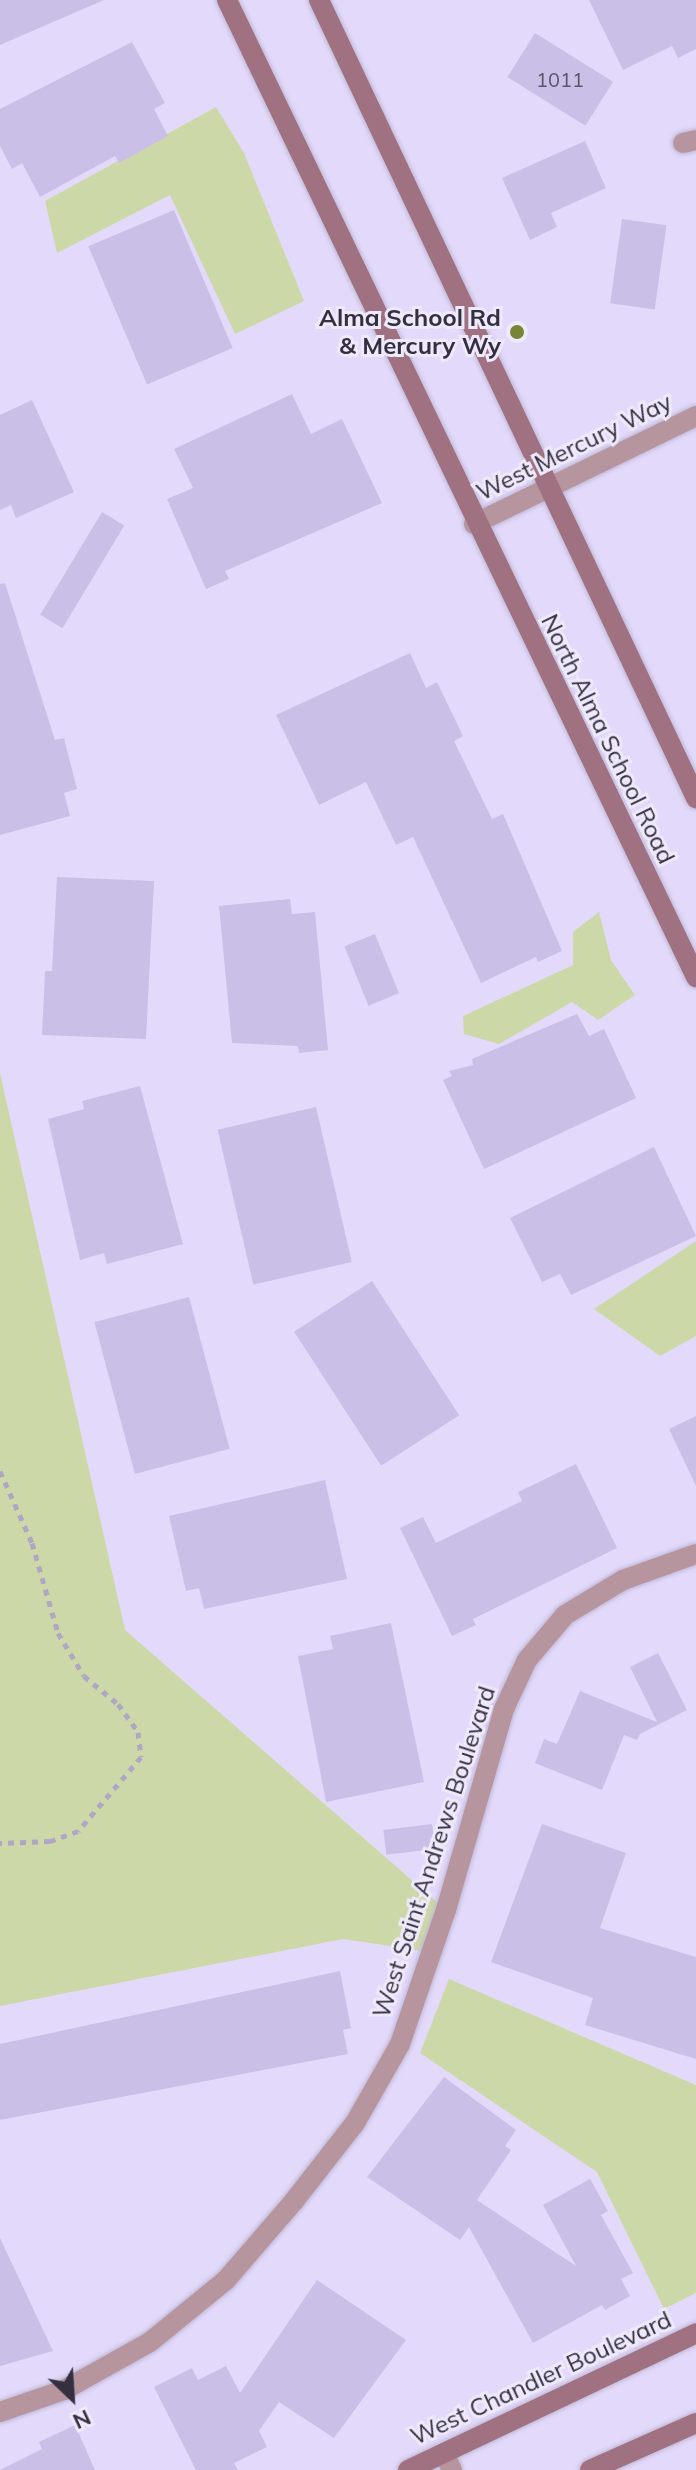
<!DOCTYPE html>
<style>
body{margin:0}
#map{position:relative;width:696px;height:2470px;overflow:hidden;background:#e3dafb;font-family:Mulish,sans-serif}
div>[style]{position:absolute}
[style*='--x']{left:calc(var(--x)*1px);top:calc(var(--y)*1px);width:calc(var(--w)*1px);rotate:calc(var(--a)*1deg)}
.green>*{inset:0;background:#cdd8a8}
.building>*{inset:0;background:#cabfe7;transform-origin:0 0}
.path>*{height:5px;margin-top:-2.5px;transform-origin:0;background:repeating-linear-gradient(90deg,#afa7c3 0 6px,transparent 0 12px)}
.roads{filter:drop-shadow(0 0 2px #c0b8d6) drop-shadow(0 0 2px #c0b8d6)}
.street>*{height:20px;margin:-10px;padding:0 10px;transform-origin:10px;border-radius:10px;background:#b6959f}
.secondary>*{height:20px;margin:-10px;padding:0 10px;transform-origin:10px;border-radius:10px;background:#a07180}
.dots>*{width:22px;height:22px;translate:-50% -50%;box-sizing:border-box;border:4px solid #efeafb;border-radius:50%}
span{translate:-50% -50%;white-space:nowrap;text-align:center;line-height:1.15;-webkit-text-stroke:6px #efeafb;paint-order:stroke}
.number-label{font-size:20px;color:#5a546a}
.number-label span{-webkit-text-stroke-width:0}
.poi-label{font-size:24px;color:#353040;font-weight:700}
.right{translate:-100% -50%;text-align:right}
.street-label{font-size:24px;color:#353040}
.north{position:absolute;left:32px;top:2358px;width:80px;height:80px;-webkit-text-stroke:6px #efeafb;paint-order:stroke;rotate:155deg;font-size:22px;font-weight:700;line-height:32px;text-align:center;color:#353040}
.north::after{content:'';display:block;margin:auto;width:28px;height:36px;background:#353040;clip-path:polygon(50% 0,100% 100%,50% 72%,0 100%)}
</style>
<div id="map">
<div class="green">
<i style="clip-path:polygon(216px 107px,244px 153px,304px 301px,235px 334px,170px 195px,57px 253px,45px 201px)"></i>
<i style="clip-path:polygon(599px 912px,611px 960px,635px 995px,598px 1020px,572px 1002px,499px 1044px,464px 1034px,463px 1016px,573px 965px,573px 932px)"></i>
<i style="clip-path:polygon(0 1073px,125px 1630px,446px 1910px,430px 1952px,343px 1939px,0 2006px)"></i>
<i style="clip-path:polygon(696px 1241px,696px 1336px,660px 1356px,594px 1309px)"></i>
<i style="clip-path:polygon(449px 1979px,696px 2085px,696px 2293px,664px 2309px,597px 2172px,420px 2053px)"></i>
</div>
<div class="building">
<i style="clip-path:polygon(0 0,104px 0,0 45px)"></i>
<i style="clip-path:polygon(589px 0,696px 0,696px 49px,678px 58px,672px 46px,623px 70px)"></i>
<i style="left:535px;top:33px;width:92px;height:52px;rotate:32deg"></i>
<i style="clip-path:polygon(132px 42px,165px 103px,154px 109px,168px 136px,119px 163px,115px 156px,40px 197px,22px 163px,12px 169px,0 146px,0 109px)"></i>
<i style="clip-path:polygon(585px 141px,606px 188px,551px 213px,557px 227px,530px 240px,502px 178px)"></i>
<i style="left:174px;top:210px;width:150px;height:93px;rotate:67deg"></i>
<i style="left:622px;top:219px;width:45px;height:85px;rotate:8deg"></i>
<i style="clip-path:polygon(292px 394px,311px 434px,342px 419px,382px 503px,225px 571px,229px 579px,206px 589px,167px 499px,193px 488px,174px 449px)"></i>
<i style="clip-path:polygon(32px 400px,74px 492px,16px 518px,11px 505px,0 510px,0 415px)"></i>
<i style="left:102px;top:512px;width:26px;height:120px;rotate:31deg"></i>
<i style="clip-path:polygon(5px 583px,55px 740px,64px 738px,77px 789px,64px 793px,70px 816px,0 835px,0 584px)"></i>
<i style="clip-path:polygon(410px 653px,426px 688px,437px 682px,463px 736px,454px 741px,492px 819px,503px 814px,562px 951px,538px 962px,536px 957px,481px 983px,413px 837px,396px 845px,366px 782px,319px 805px,276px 715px)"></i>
<i style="clip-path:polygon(57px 877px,154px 881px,146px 1039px,42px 1035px,45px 971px,52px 971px)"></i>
<i style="clip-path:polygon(290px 899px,292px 914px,315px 912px,328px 1050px,299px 1053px,298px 1046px,232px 1043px,219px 906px)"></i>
<i style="left:375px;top:934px;width:64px;height:33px;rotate:68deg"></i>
<i style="clip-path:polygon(577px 1014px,589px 1036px,604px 1029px,636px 1098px,484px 1169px,443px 1080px,452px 1076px,449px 1071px,473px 1065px,472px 1059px)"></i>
<i style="clip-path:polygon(140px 1086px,183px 1244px,107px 1264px,104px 1253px,80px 1260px,48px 1119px,84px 1109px,82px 1101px)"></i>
<i style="left:316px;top:1107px;width:159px;height:101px;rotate:77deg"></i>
<i style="clip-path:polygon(654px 1147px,696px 1236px,571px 1295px,560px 1274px,542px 1282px,510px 1218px)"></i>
<i style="left:372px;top:1281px;width:160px;height:93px;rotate:57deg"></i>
<i style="left:189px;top:1297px;width:157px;height:98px;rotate:75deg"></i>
<i style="clip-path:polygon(696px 1416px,696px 1486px,669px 1429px)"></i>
<i style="clip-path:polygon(576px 1464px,617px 1548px,473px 1619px,476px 1625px,452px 1636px,400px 1528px,423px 1517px,436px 1543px,522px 1501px,518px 1492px)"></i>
<i style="clip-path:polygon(325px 1480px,347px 1579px,204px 1609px,199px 1588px,186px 1591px,169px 1516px)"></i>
<i style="clip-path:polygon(391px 1623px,424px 1782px,326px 1802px,298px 1656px,333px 1649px,330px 1636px)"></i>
<i style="clip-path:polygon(658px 1653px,687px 1710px,640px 1734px,637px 1740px,624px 1735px,602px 1790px,535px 1763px,544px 1739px,557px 1744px,580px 1691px,657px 1722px,630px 1667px)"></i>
<i style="left:432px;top:1824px;width:25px;height:49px;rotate:83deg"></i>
<i style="clip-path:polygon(542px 1824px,626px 1853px,600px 1928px,696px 1957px,696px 2059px,585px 2025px,593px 1998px,491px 1962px)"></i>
<i style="clip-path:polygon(340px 1971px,351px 2028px,343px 2030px,348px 2054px,0 2120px,0 2044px)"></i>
<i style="clip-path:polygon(444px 2077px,516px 2130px,505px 2146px,511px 2150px,477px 2200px,576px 2266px,543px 2205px,590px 2179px,608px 2211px,601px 2215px,633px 2273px,621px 2279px,630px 2296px,605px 2310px,602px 2305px,533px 2343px,469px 2227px,460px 2240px,367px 2177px)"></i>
<i style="clip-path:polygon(0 2238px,53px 2351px,0 2366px)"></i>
<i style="clip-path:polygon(317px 2280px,406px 2340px,334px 2438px,279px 2402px,259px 2431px,267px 2447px,234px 2463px,238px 2470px,196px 2470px,154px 2387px,192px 2368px,198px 2380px,226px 2366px,240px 2393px)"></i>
<i style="clip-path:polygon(75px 2425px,95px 2470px,0 2470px,42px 2449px,39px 2442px)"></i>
</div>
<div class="path">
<i style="--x:0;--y:1471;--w:79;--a:66"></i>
<i style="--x:32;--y:1543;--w:94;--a:73.9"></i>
<i style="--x:58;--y:1633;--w:50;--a:58.8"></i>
<i style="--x:84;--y:1676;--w:44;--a:39.5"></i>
<i style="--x:118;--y:1704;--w:34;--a:54"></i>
<i style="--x:138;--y:1732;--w:25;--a:83"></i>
<i style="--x:141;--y:1757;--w:97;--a:130.4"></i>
<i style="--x:78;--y:1831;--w:30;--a:160"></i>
<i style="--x:50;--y:1841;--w:50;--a:177.7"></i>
</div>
<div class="roads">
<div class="street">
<i style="--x:683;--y:143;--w:13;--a:-13"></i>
<i style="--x:474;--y:524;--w:247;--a:-25.9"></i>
<i style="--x:0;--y:2412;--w:68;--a:-19"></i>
<i style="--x:64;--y:2390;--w:98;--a:-29.2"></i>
<i style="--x:150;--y:2342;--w:98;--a:-39.2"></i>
<i style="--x:226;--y:2280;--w:104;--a:-49.3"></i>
<i style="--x:294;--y:2201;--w:99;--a:-52"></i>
<i style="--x:355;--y:2123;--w:91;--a:-60.3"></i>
<i style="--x:400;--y:2044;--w:142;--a:-71.1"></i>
<i style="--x:446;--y:1910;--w:209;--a:-73.9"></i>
<i style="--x:504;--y:1709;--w:54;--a:-64.9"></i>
<i style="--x:527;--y:1660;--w:59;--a:-49.8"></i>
<i style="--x:565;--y:1615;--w:68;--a:-31.1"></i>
<i style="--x:623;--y:1580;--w:77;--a:-19.6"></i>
<i style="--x:444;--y:2453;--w:19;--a:65"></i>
</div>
<div class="secondary">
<i style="--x:227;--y:0;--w:1084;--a:64.36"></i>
<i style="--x:319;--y:0;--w:883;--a:64.71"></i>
<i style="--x:408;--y:2470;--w:319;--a:-25.4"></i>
<i style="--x:590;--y:2470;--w:116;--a:-23.9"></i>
</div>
</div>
<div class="dots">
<i style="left:517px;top:332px;background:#778534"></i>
</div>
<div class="number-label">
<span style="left:560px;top:79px">1011</span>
</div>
<div class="poi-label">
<span class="right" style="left:501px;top:332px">Alma School Rd<br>&amp; Mercury Wy</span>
</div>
<div class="street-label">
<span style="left:574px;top:447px;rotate:-26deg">West Mercury Way</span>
<span style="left:608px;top:739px;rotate:64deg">North Alma School Road</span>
<span style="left:434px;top:1852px;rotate:-72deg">West Saint Andrews Boulevard</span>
<span style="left:541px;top:2378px;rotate:-25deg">West Chandler Boulevard</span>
</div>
<div class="north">N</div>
</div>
